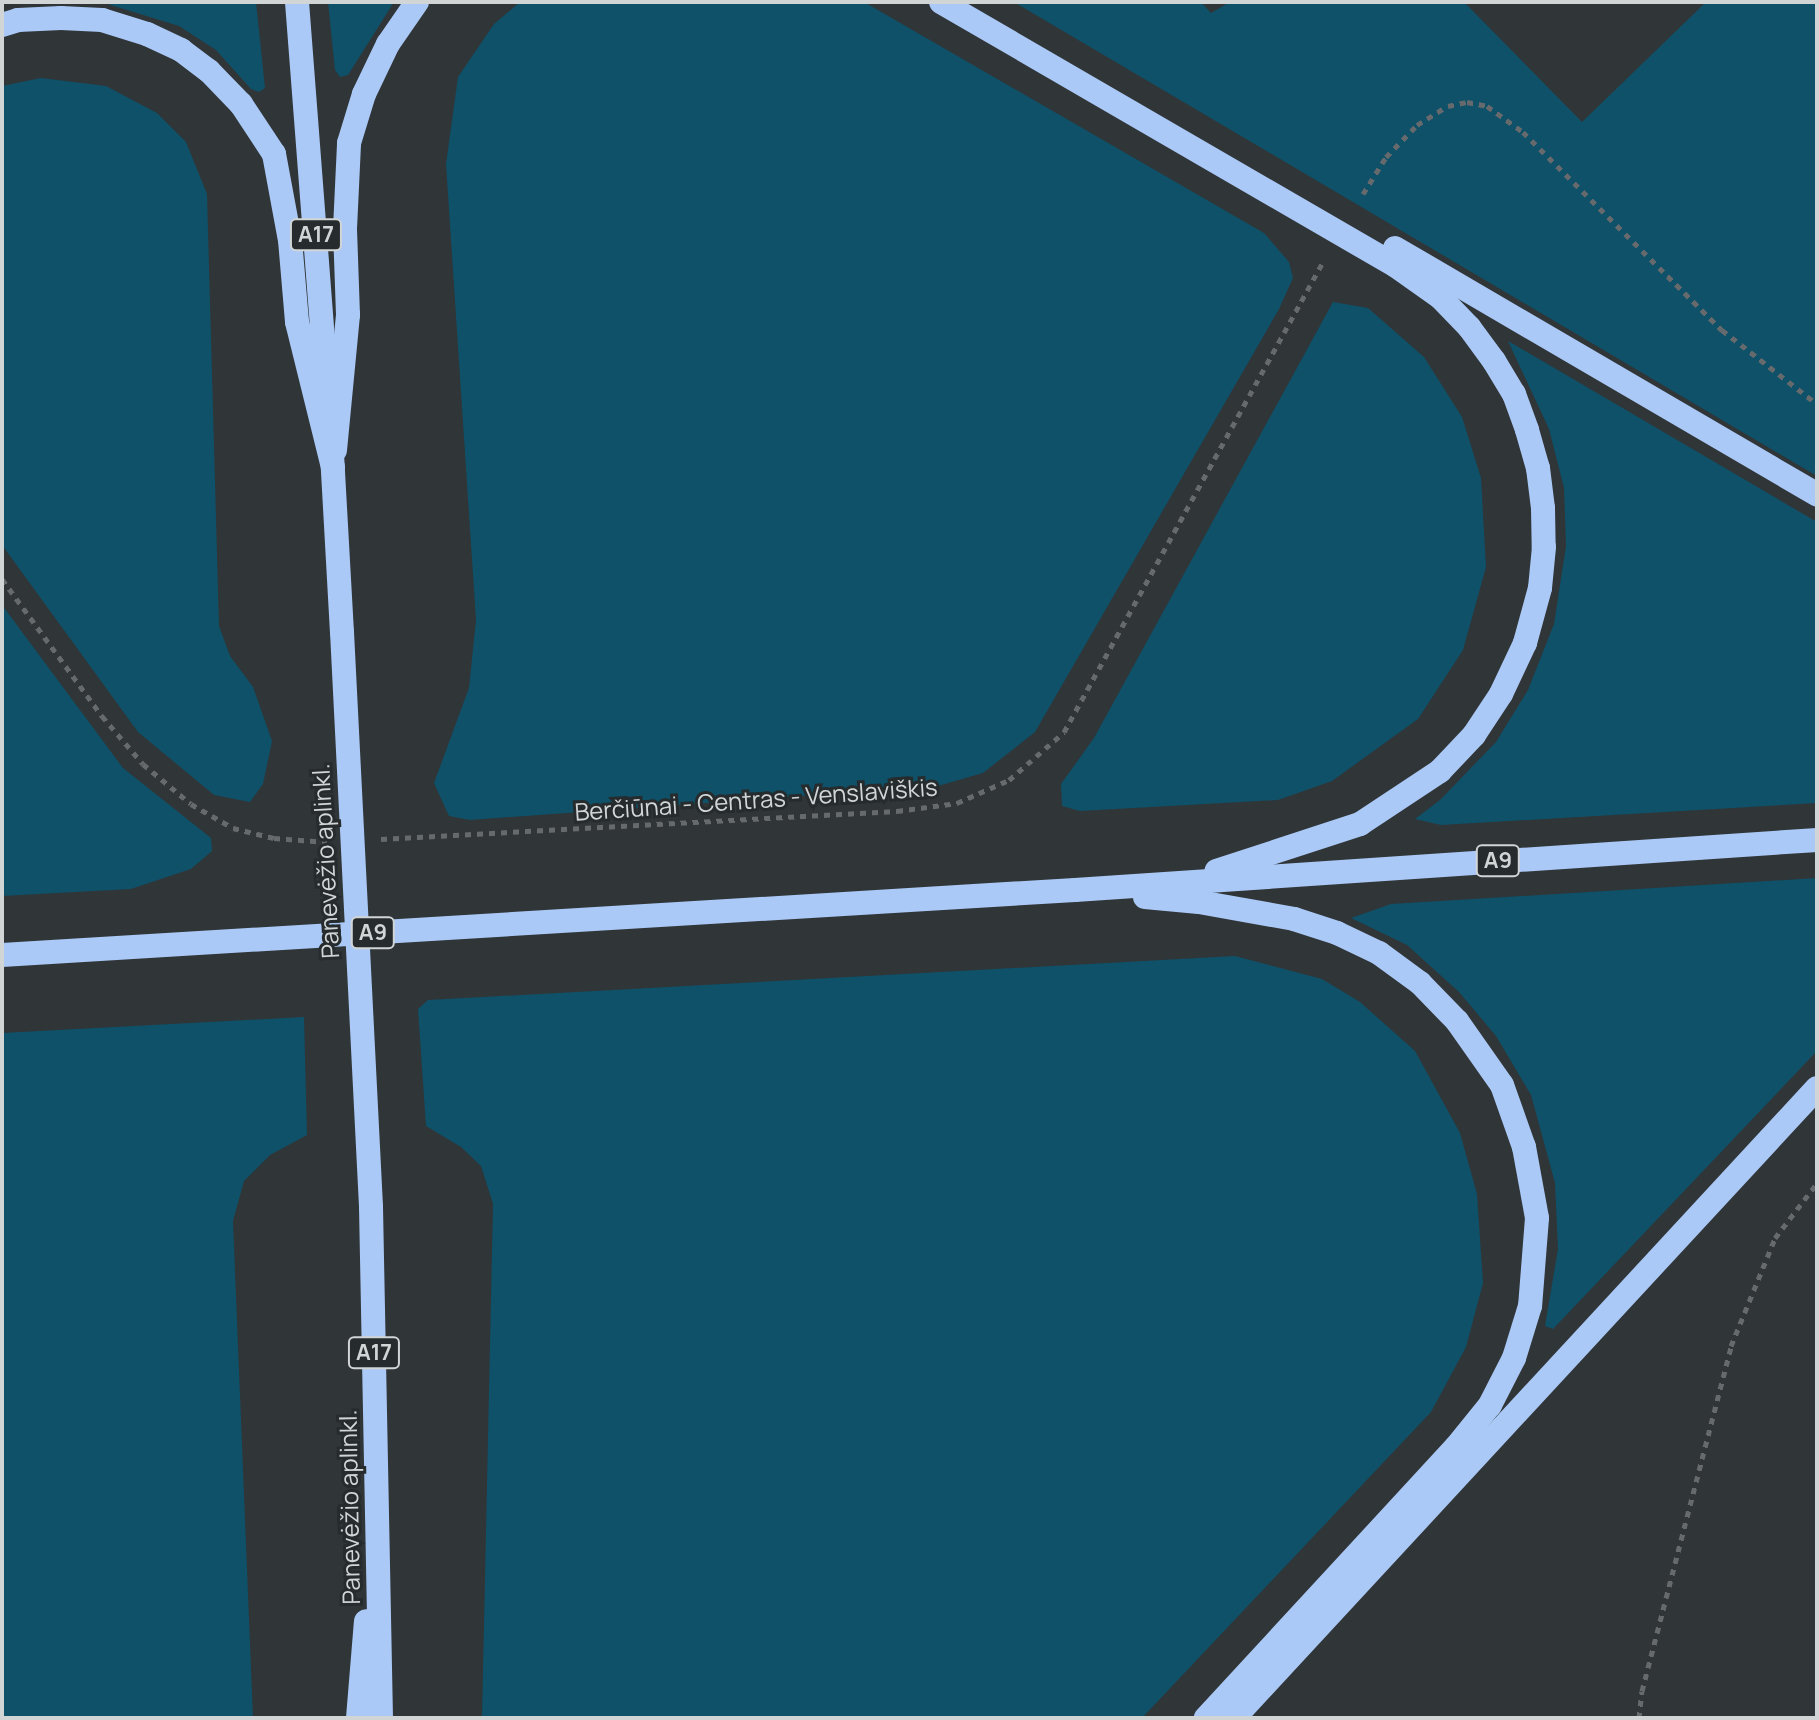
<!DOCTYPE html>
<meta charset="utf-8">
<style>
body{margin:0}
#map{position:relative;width:1819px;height:1720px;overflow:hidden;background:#303538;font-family:Manrope,sans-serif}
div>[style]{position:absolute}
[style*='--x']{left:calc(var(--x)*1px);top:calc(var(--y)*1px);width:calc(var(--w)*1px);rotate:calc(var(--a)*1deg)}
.green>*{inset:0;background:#0f5168}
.path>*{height:5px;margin-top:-2.5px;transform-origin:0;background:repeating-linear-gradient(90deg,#666a6d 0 6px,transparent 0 12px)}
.highway>*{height:24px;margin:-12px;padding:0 12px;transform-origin:12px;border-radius:12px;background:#abc9f6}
.highway-bridge>*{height:24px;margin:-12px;padding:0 12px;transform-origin:12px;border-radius:12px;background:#abc9f6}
span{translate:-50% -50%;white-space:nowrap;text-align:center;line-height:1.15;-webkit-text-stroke:6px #262b2e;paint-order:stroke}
.shield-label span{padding:2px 6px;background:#262b2e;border:2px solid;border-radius:6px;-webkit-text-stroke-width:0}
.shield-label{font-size:22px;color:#d1d5d6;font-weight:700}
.street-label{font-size:24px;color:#d1d5d6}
.frame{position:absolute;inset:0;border:4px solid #d1d5d6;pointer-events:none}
</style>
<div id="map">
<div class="green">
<i style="clip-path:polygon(101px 2px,256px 2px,265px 88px,259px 92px,251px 89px,216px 50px,179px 26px)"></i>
<i style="clip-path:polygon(328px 2px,394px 2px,348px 75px,340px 77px,335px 70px)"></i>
<i style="clip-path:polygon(520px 2px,864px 2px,1264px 233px,1289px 262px,1293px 278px,1279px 309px,1035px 732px,983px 773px,938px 786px,470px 820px,449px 816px,434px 783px,469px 688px,476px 620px,446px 164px,458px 77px,494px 24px)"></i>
<i style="clip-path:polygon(1014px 2px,1201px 2px,1211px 13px,1230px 2px,1464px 2px,1582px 122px,1706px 2px,1817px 2px,1817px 476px)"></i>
<i style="clip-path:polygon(41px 78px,106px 86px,157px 113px,186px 142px,207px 194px,219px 626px,230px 656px,253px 687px,272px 741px,263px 784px,250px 802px,214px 795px,138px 732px,2px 545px,2px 86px)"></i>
<i style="clip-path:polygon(1333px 302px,1368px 308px,1424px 357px,1462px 417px,1481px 478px,1486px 567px,1463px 650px,1418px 719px,1332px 781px,1278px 800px,1080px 811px,1062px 806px,1061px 784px,1094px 738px)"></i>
<i style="clip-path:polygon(1508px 341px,1817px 522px,1817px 803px,1441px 825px,1415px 819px,1440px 800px,1496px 742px,1528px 690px,1554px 624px,1566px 546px,1564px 488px,1549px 429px)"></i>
<i style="clip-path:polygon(2px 605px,123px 768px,211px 838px,212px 851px,191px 869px,131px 889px,2px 896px)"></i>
<i style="clip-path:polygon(1817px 878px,1817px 1051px,1553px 1329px,1545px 1326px,1558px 1249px,1555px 1183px,1531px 1095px,1496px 1036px,1459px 992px,1407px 945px,1351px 918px,1391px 904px)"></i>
<i style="clip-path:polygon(1235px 956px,1322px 979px,1360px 1002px,1415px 1051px,1460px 1133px,1477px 1194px,1483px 1283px,1466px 1347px,1431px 1412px,1142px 1718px,482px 1718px,493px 1204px,481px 1166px,461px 1147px,426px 1126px,418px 1009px,428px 1000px)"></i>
<i style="clip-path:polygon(304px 1017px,307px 1135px,270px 1155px,244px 1181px,233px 1221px,253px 1718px,2px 1718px,2px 1033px)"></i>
</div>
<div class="path">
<i style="--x:1363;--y:194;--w:44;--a:-58.1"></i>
<i style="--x:1386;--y:157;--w:45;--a:-45.9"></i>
<i style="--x:1417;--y:125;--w:36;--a:-32"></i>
<i style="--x:1448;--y:106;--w:19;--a:-12"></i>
<i style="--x:1467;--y:102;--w:20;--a:11"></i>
<i style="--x:1487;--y:106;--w:44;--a:35.8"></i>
<i style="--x:1523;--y:132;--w:281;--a:44.9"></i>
<i style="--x:1722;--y:330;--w:120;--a:37.9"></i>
<i style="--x:2;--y:579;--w:170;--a:53.9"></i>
<i style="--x:102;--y:716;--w:63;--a:49.5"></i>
<i style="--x:143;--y:764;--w:62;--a:39.8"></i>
<i style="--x:191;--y:804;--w:48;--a:29.7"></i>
<i style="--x:233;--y:828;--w:42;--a:13.7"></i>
<i style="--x:274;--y:838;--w:53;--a:4.3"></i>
<i style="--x:381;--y:839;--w:517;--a:-3.11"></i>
<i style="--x:897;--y:811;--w:61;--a:-7.6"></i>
<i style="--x:957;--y:803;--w:57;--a:-23.9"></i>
<i style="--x:1009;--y:780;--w:73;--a:-41.1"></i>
<i style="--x:1064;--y:732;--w:539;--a:-61.15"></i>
<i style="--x:1639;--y:1718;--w:27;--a:-84"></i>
<i style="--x:1642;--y:1691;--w:356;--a:-75.5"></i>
<i style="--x:1731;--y:1346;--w:117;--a:-67.8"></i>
<i style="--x:1775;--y:1238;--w:69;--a:-52.6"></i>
</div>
<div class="highway">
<i style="--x:297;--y:2;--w:401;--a:85.6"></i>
<i style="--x:941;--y:2;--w:526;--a:30.12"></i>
<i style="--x:1396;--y:266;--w:54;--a:35.2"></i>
<i style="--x:1440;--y:297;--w:42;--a:46"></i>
<i style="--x:1469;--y:327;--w:42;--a:53.7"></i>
<i style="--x:1494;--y:361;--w:39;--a:59"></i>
<i style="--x:1514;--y:394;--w:38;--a:70"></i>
<i style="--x:1527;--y:430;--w:40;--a:74"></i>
<i style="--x:1538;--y:468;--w:40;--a:82.9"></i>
<i style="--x:1543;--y:508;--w:39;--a:89"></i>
<i style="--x:1544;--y:547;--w:41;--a:95.6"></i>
<i style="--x:1540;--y:588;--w:57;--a:105.3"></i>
<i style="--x:1525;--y:643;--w:56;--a:115.2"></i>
<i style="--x:1501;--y:694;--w:49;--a:123.4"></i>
<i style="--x:1474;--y:735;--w:50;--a:133.4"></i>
<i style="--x:1440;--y:771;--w:96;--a:146.5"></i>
<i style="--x:1360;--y:824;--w:151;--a:161.9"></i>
<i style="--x:2;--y:25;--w:17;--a:-17"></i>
<i style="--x:18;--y:20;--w:43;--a:-2.7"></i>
<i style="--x:61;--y:18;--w:41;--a:2.8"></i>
<i style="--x:102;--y:20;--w:47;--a:17.3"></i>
<i style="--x:147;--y:34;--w:38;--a:25"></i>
<i style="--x:181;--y:50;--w:35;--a:37"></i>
<i style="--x:209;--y:71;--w:46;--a:45.9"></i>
<i style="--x:241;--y:104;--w:60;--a:56.6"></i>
<i style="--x:274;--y:154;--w:87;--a:79.5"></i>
<i style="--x:290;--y:240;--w:82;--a:85.1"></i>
<i style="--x:297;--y:322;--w:150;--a:76.1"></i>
<i style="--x:1395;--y:248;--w:489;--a:30.3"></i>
<i style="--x:335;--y:450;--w:136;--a:-84.5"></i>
<i style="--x:348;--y:315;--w:86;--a:-92"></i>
<i style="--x:345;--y:229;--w:86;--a:-87.3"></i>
<i style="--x:349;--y:143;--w:51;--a:-73"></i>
<i style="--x:364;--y:94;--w:55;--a:-64.4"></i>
<i style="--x:388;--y:44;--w:51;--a:-55.4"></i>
<i style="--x:332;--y:454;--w:178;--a:86.8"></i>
<i style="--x:1145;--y:897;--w:54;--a:5.3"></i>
<i style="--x:1199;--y:902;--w:97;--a:10.1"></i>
<i style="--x:1294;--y:919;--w:45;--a:18"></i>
<i style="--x:1337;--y:933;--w:47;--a:25.5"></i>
<i style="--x:1379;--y:953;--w:51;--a:36.2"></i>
<i style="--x:1420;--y:983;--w:53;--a:45.8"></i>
<i style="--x:1457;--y:1021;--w:78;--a:54.9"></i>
<i style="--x:1502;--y:1085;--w:66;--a:70.5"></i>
<i style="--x:1524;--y:1147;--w:72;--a:79.6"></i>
<i style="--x:1537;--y:1218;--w:88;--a:94.5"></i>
<i style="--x:1530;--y:1306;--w:54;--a:107.1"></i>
<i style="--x:1514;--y:1358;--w:53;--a:117.1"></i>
<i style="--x:1490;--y:1405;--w:54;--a:129"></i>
<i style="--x:1456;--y:1447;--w:369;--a:132.7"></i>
<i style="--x:2;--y:955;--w:1075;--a:-3.47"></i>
<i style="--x:1075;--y:890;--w:744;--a:-3.86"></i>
<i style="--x:371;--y:1207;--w:511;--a:88.88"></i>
<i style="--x:358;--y:1718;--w:97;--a:-85.3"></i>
<i style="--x:1234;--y:1718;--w:858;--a:-47.22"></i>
</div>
<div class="highway-bridge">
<i style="--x:342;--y:632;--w:576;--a:87.11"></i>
</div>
<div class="shield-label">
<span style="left:316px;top:235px">A17</span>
<span style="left:1498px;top:861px">A9</span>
<span style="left:373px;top:933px">A9</span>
<span style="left:374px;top:1353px">A17</span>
</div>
<div class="street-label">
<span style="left:756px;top:799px;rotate:-4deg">Berčiūnai - Centras - Venslaviškis</span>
<span style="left:325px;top:861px;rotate:-93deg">Panevėžio aplinkl.</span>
<span style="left:349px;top:1507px;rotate:-91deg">Panevėžio aplinkl.</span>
</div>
<div class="frame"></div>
</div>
